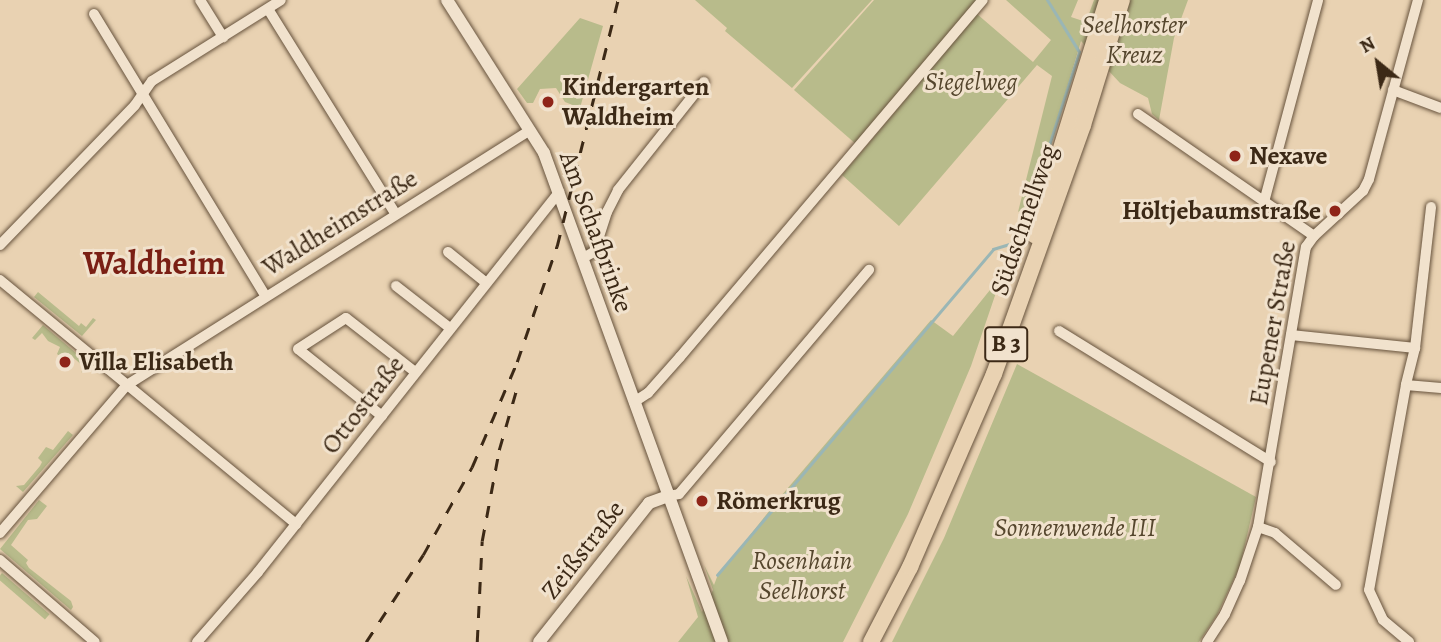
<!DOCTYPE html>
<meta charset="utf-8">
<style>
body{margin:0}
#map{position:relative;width:1441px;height:642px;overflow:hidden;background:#e9d2b2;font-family:Alegreya,serif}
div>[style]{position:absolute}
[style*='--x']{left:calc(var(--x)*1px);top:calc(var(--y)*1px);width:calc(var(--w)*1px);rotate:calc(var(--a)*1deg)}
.green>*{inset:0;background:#b8bb8b;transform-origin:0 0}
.stream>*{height:2.5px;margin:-1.25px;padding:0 1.25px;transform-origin:1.25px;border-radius:1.25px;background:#9ab6b5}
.roads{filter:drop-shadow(0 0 2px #67533d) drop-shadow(0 0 2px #67533d)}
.minor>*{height:10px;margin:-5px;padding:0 5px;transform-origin:5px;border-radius:5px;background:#f1e2cd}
.tertiary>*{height:12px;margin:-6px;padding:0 6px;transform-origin:6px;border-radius:6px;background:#f1e2cd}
.trunk>*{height:16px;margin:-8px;padding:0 8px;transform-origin:8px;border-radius:8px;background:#e9d2b2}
.rail>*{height:2.5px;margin-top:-1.25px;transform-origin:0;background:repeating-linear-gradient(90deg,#3c2916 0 12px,transparent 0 24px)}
.dots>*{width:19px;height:19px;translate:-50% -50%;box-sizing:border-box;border:4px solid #f1e2cd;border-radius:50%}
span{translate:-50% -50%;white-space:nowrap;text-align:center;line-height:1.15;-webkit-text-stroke:6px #f1e2cd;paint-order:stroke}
.shield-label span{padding:2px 5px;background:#f1e2cd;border:2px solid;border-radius:5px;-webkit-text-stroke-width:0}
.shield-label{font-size:24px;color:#3c2916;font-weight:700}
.park-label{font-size:26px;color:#55462d;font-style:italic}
.poi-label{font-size:26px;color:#3c2916;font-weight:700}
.left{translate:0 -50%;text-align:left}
.right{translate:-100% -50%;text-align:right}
.street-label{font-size:26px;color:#3c2916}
.district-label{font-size:33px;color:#7a1f14;font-weight:700}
.north{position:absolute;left:1343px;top:28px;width:70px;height:70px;-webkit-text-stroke:5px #f1e2cd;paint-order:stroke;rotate:330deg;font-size:19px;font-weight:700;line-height:28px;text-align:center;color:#3c2916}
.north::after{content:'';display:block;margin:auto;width:24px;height:32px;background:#3c2916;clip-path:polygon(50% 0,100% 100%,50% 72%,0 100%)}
</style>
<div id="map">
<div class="green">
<i style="clip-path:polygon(695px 0,872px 0,792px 88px,725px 31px,727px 28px)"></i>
<i style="clip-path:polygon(874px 0,977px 0,857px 145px,794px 90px)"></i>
<i style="clip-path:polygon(1006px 0,1078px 0,1071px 17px,1086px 22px,1094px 0,1188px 0,1174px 38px,1159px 120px,1152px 114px,1148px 98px,1120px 83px,1081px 41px,1033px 203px,1018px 212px,1052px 76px,1037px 65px,899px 226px,842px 175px,977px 14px,1033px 62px,1051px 40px)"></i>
<i style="clip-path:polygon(580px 18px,603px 26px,580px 108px,565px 102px,556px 88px,540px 89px,533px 103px,527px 103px,517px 89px)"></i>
<i style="clip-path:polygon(1002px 275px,971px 366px,908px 514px,843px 642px,678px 642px,698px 617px,686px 576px,702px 612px,713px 590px,704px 565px,714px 585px,717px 577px,781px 496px,931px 320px,953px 336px)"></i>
<i style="clip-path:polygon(38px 292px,79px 326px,81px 323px,86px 327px,93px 318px,96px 320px,82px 336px,34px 297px)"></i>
<i style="clip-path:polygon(43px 325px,89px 364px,81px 373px,84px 367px,68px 353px,62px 358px,57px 354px,60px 347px,48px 341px,42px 333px,35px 340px,32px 338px)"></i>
<i style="clip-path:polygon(1017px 364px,1256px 497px,1240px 566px,1217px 615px,1199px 642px,892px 642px,944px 538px)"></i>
<i style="clip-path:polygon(68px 431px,73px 435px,23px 492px,16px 486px,24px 485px,40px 466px,42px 462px,38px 458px,46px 447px,53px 450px)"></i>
<i style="clip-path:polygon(39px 500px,47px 506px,37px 519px,28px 520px,11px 545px,28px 560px,26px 563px,29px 568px,71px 601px,73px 607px,71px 610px,0 549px)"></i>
<i style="left:2px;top:573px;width:63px;height:7px;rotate:41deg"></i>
</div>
<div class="stream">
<i style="--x:717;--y:575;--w:427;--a:-49.7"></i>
<i style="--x:993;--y:249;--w:21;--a:-17"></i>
<i style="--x:1013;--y:243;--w:91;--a:-69.4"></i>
<i style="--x:1045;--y:158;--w:111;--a:-72.2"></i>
<i style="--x:1079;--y:52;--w:61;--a:-121.6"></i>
</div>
<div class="roads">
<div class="minor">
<i style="--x:200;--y:0;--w:44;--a:58.1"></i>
<i style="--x:268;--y:9;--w:240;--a:58.1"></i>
<i style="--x:94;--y:14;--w:329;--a:58.7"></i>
<i style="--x:1393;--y:90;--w:51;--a:20.6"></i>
<i style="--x:1138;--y:114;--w:214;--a:34.7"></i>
<i style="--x:1264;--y:202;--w:209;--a:-75"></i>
<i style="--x:0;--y:245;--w:194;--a:-46"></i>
<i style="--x:135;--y:105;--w:29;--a:-55"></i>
<i style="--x:152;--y:81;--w:152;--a:-32.1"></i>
<i style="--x:448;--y:252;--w:48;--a:39"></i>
<i style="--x:583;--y:258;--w:13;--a:-29"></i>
<i style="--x:594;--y:252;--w:42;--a:-72"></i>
<i style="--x:607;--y:212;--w:25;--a:-63"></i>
<i style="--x:618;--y:190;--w:138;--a:-51.5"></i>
<i style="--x:0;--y:280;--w:384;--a:39.5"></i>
<i style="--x:396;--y:286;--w:68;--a:37.9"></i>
<i style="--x:1059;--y:331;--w:249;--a:31.7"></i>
<i style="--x:1291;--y:335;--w:125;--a:6"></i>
<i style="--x:1415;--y:348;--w:38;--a:104"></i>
<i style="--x:1406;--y:385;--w:35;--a:5"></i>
<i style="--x:1415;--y:348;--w:142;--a:-83.5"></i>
<i style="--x:1406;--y:385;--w:208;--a:100.2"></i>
<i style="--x:1369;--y:590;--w:33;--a:65"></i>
<i style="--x:1383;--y:620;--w:34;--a:40"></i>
<i style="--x:634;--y:402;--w:17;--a:-33"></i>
<i style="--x:648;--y:393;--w:48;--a:-48.4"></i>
<i style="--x:680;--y:357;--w:468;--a:-49.7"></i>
<i style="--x:382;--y:416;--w:107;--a:-141.4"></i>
<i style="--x:298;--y:349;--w:57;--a:-32.9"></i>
<i style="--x:346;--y:318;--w:88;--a:38"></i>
<i style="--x:668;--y:496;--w:11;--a:-10"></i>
<i style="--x:679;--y:494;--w:294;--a:-49.7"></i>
<i style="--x:1258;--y:527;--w:18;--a:19"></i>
<i style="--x:1275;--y:533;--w:80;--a:40.4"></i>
<i style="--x:0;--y:533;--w:195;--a:-49.4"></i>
<i style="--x:127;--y:385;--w:477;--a:-32.3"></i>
<i style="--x:0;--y:560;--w:125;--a:40.8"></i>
<i style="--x:197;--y:642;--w:93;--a:-48.9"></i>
<i style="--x:258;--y:572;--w:485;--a:-51.6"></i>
<i style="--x:1207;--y:642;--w:33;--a:-57"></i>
<i style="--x:1225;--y:614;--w:36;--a:-66"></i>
<i style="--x:1240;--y:581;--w:57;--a:-71.6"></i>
<i style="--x:1258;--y:527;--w:284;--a:-80.3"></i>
<i style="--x:1306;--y:247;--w:14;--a:-54"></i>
<i style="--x:1314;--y:236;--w:67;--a:-42.6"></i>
<i style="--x:1363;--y:191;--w:13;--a:-63"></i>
<i style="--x:1369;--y:179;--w:186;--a:-74.7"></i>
</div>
<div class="tertiary">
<i style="--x:447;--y:0;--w:181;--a:57.6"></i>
<i style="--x:544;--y:153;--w:520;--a:70"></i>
<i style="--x:539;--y:642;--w:177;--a:-51.6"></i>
<i style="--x:649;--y:503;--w:20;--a:-20"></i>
</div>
<div class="trunk">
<i style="--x:1034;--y:235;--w:246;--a:-72.7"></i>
<i style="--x:871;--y:642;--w:85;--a:-62.5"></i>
<i style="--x:910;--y:567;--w:210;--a:-66.5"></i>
<i style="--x:994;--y:374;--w:264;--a:-70.3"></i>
<i style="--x:1083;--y:125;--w:131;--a:-72.7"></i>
</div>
</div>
<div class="rail">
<i style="--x:366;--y:642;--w:104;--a:-56.8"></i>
<i style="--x:423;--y:555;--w:101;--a:-60.9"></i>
<i style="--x:472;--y:467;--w:114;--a:-66.8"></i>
<i style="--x:517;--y:362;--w:123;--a:-71"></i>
<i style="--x:557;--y:246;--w:253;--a:-76.1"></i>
<i style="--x:477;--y:642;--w:101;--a:-87.2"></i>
<i style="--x:482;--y:541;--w:93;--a:-79.4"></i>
<i style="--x:499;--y:450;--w:69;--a:-73.9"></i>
</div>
<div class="dots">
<i style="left:548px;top:102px;background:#8f2418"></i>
<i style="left:1235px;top:156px;background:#8f2418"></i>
<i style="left:1335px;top:211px;background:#8f2418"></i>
<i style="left:65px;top:362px;background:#8f2418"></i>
<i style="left:702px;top:501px;background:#8f2418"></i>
</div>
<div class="shield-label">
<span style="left:1006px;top:344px">B 3</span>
</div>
<div class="park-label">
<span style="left:1134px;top:40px">Seelhorster<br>Kreuz</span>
<span style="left:971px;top:82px">Siegelweg</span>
<span style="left:1075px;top:528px">Sonnenwende III</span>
<span style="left:802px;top:576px">Rosenhain<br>Seelhorst</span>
</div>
<div class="poi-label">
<span class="left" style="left:562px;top:102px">Kindergarten<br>Waldheim</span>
<span class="left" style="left:1249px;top:156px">Nexave</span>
<span class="right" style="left:1321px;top:211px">Höltjebaumstraße</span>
<span class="left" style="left:79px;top:362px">Villa Elisabeth</span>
<span class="left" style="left:716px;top:501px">Römerkrug</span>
</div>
<div class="street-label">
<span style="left:1024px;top:220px;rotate:-71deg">Südschnellweg</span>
<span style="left:340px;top:223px;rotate:-32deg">Waldheimstraße</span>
<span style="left:596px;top:232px;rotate:70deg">Am Schafbrinke</span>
<span style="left:1273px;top:323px;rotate:-80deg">Eupener Straße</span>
<span style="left:363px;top:405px;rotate:-52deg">Ottostraße</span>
<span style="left:583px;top:550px;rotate:-52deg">Zeißstraße</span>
</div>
<div class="district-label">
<span style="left:154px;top:263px">Waldheim</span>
</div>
<div class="north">N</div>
</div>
